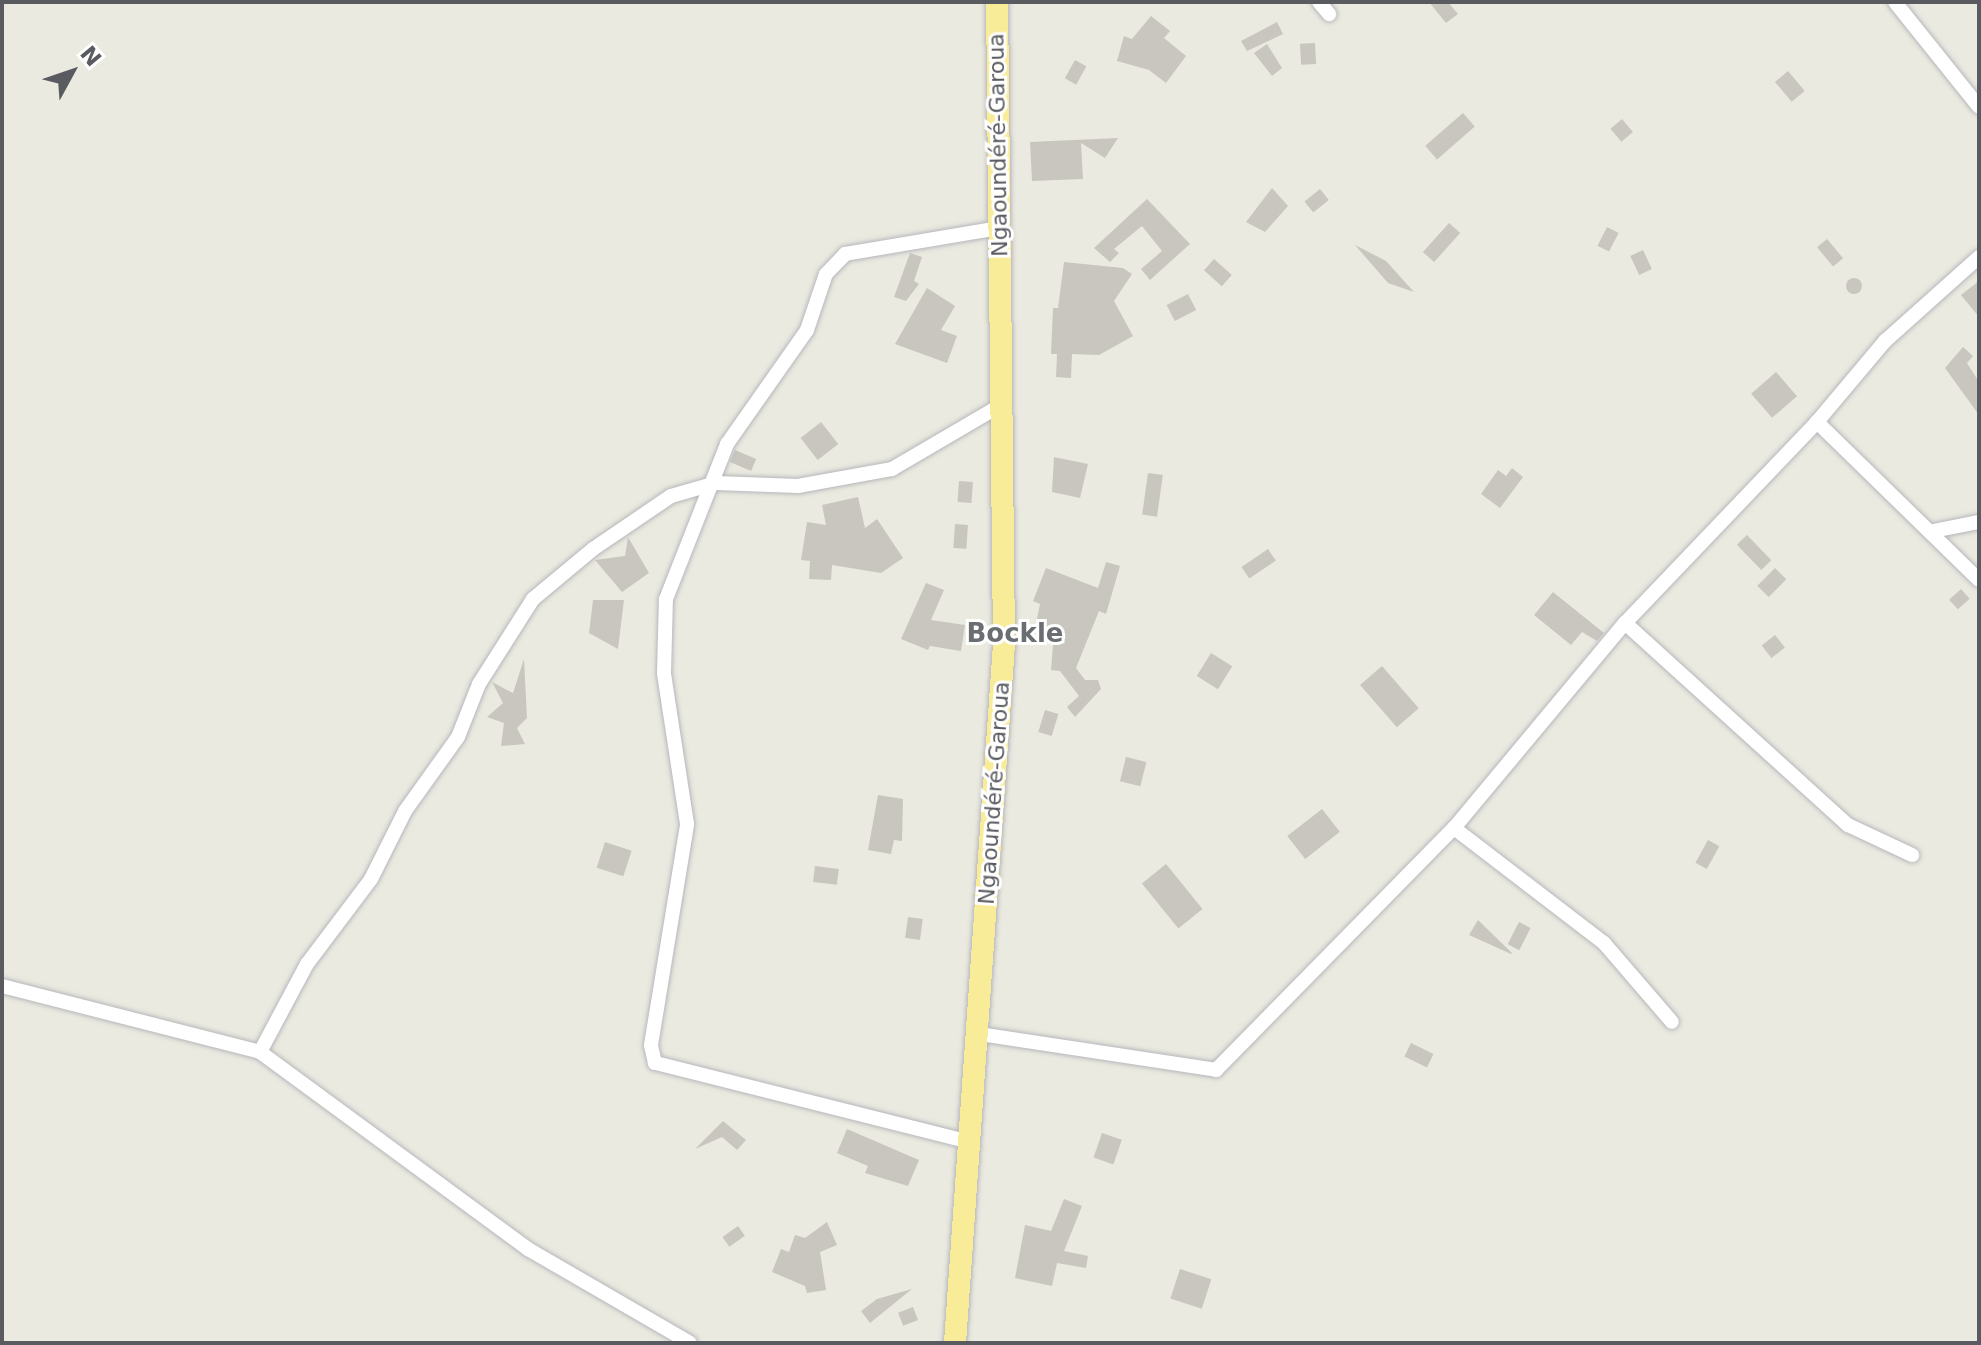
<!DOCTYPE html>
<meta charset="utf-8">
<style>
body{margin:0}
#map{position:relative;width:1981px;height:1345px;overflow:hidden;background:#ebeae0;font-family:"DejaVu Sans",sans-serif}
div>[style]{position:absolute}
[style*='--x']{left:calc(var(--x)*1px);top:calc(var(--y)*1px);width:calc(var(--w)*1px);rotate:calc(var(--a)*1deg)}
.building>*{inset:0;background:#c8c6bf;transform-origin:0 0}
.round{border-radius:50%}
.roads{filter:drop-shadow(0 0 2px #b6b7bc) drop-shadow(0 0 2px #b6b7bc)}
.minor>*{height:14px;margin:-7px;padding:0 7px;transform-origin:7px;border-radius:7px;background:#fff}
.trunk>*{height:22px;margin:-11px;padding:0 11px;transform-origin:11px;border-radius:11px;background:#f8ec99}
span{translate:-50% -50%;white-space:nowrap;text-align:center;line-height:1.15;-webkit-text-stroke:6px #fff;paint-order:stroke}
.street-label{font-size:22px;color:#595b60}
.quarter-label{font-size:26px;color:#6a6d72;font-weight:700}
.frame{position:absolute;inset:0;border:4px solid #595b60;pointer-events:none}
.north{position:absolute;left:32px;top:32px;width:80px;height:80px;-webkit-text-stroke:6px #fff;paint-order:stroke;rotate:50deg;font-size:22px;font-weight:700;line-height:32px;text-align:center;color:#595b60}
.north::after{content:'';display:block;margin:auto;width:28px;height:36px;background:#595b60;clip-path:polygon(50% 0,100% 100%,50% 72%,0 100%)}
</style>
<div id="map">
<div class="building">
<i style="clip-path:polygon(1429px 2px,1448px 2px,1458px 14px,1446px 23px)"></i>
<i style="clip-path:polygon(1151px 16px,1170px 31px,1164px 38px,1186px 56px,1166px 83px,1149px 70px,1117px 61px,1124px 36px,1132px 39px)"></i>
<i style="clip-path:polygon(1277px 22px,1283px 34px,1247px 51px,1241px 41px)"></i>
<i style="left:1315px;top:43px;width:21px;height:15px;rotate:87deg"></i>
<i style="clip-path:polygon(1267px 44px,1282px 68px,1272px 76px,1254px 53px)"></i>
<i style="left:1075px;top:60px;width:13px;height:21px;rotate:29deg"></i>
<i style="left:1788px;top:71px;width:26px;height:17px;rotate:50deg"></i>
<i style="left:1463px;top:113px;width:18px;height:50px;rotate:49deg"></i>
<i style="left:1622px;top:119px;width:17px;height:15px;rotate:50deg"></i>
<i style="clip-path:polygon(1118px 138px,1105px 158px,1081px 143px,1083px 179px,1032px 181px,1030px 142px)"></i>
<i style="clip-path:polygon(1272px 188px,1288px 206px,1265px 232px,1246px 222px)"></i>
<i style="left:1320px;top:189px;width:14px;height:20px;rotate:51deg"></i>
<i style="clip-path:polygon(1147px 199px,1190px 244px,1150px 280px,1141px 269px,1162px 251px,1142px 226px,1114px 249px,1119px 253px,1110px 262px,1094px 248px)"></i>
<i style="left:1449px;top:223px;width:15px;height:39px;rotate:42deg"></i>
<i style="left:1607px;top:227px;width:13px;height:21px;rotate:27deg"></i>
<i style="left:1827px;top:239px;width:25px;height:13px;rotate:50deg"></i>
<i style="clip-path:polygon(1355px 245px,1386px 261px,1414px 292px,1388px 283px)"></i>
<i style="left:1643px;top:250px;width:21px;height:14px;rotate:65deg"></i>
<i style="clip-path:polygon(910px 253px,922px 257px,914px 281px,919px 284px,906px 301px,894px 297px)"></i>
<i style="left:1214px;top:259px;width:24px;height:15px;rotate:42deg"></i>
<i style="clip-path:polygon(1064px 262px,1123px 268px,1132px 274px,1114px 301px,1133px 336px,1099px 355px,1072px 354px,1071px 378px,1056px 377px,1057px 354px,1051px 354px,1053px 308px,1058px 308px)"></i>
<i class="round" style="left:1846px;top:278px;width:16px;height:16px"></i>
<i style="clip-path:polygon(1979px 281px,1979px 317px,1961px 295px)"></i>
<i style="clip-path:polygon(927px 288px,955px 306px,941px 330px,957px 336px,947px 363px,895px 344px)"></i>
<i style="left:1188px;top:294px;width:18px;height:24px;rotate:63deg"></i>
<i style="clip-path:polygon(1963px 347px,1973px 356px,1967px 363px,1979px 382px,1979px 415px,1945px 368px)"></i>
<i style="left:1776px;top:372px;width:32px;height:33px;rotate:49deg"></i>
<i style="left:821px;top:422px;width:28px;height:26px;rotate:52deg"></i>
<i style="left:735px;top:450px;width:23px;height:13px;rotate:23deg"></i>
<i style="clip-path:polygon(1054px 457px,1088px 464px,1080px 498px,1052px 492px)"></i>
<i style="clip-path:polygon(1512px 468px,1523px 477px,1500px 508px,1481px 494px,1498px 470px,1506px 476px)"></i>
<i style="left:1148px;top:473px;width:15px;height:42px;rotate:8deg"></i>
<i style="left:959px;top:481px;width:14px;height:21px;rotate:4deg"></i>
<i style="clip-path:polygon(858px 497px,865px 528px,877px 519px,903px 558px,881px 573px,832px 565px,831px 580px,809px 579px,810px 561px,801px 560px,807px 522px,826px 525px,822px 505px)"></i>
<i style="left:955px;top:524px;width:13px;height:24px;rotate:4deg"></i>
<i style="left:1747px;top:535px;width:35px;height:14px;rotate:46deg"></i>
<i style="clip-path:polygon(628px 537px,649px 573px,622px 592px,595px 560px,625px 556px)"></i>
<i style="left:1268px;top:549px;width:14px;height:32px;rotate:56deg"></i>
<i style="clip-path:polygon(1106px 562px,1120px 566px,1106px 614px,1099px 611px,1076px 668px,1085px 680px,1098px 680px,1101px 689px,1075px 717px,1067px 707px,1079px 696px,1060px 671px,1051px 670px,1054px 633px,1035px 628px,1040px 604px,1033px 601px,1046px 568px,1098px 588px)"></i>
<i style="left:1775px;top:568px;width:16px;height:25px;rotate:45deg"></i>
<i style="clip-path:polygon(926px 583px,944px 590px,931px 620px,965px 625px,961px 651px,930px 646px,928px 650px,901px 639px)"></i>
<i style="left:1961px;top:589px;width:13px;height:16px;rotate:48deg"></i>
<i style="clip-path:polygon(1553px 592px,1604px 633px,1597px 641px,1582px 632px,1571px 645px,1534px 615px)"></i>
<i style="clip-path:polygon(593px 600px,624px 600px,618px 649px,589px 633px)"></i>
<i style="left:1775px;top:635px;width:16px;height:17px;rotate:52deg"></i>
<i style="left:1211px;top:653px;width:25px;height:27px;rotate:32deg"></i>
<i style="clip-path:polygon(524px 659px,527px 718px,517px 728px,525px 744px,501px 746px,504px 723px,487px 717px,503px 703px,492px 682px,513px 693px)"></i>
<i style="left:1382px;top:666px;width:56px;height:29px;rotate:49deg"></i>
<i style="left:1045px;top:710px;width:14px;height:23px;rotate:17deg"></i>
<i style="left:1126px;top:757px;width:21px;height:25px;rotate:14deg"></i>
<i style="clip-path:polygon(878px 795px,903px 799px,902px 841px,894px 840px,891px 854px,868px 850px)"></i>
<i style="left:1322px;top:809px;width:29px;height:44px;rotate:52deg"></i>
<i style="left:1708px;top:840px;width:13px;height:26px;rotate:29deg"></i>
<i style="left:605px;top:842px;width:28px;height:27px;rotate:18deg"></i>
<i style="left:1166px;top:864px;width:58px;height:31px;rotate:51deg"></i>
<i style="left:815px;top:866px;width:24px;height:16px;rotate:7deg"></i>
<i style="left:908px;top:917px;width:15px;height:21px;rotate:8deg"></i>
<i style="clip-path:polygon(1478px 920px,1512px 953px,1511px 954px,1469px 935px)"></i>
<i style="left:1519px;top:922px;width:13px;height:25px;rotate:27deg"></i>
<i style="left:1411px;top:1043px;width:25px;height:15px;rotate:26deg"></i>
<i style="clip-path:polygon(723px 1121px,746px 1140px,737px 1150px,722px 1137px,695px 1149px)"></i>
<i style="clip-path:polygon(847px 1129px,919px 1160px,908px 1186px,865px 1173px,868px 1166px,837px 1153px)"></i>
<i style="left:1102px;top:1133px;width:21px;height:26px;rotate:19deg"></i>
<i style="clip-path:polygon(1064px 1199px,1082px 1206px,1064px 1251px,1088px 1256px,1086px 1268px,1057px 1263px,1052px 1286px,1015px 1278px,1025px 1225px,1051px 1231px)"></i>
<i style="clip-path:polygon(827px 1222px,837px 1245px,820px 1252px,826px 1290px,807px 1293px,805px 1286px,772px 1272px,781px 1249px,789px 1252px,795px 1235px,805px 1238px)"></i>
<i style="left:738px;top:1226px;width:12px;height:19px;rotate:55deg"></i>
<i style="left:1180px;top:1269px;width:33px;height:31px;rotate:18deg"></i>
<i style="clip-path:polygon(912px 1289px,870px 1323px,861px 1311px,877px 1299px)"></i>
<i style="left:913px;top:1307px;width:14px;height:16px;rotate:69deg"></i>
</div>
<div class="roads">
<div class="minor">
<i style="--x:1319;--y:2;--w:16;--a:50"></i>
<i style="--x:1895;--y:2;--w:134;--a:51.3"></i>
<i style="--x:1817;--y:422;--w:226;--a:44.3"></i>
<i style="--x:1933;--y:531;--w:47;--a:-11.1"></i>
<i style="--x:1625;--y:623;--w:301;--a:42.2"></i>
<i style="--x:1848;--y:825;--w:71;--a:25.1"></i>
<i style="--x:1454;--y:828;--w:189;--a:37.5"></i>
<i style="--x:1604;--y:943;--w:104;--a:49.3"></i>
<i style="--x:2;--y:986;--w:266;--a:14.3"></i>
<i style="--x:260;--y:1052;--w:333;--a:36.3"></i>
<i style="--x:528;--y:1249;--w:187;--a:30.1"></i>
<i style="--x:979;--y:1034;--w:240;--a:8.6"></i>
<i style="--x:1216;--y:1070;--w:339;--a:-45.5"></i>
<i style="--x:1454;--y:828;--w:267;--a:-50.2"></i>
<i style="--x:1625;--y:623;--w:278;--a:-46.3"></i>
<i style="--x:1817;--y:422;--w:106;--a:-50"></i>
<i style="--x:1885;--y:341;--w:126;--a:-41.8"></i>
<i style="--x:260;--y:1052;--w:100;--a:-61.9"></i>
<i style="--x:307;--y:964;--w:106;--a:-53"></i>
<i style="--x:371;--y:879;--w:76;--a:-63.4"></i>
<i style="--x:405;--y:811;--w:91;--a:-54.4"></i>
<i style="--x:458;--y:737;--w:57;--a:-68.4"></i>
<i style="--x:479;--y:684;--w:101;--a:-57.6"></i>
<i style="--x:533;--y:599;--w:78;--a:-39.8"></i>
<i style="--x:593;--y:549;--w:94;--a:-34.2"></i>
<i style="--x:671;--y:496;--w:47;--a:-16.1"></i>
<i style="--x:716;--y:483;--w:82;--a:2.1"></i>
<i style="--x:798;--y:486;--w:96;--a:-10.3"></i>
<i style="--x:892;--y:469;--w:126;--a:-30.4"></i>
<i style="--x:966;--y:1141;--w:321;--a:-165.9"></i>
<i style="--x:655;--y:1063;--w:18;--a:-103"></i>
<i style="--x:651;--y:1045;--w:224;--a:-80.7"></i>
<i style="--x:687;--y:824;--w:153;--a:-98.7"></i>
<i style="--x:664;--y:673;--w:74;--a:-88.5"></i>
<i style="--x:666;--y:599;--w:167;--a:-68.5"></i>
<i style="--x:727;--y:444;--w:139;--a:-54.9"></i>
<i style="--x:807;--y:330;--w:59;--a:-71.3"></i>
<i style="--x:826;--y:274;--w:28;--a:-46"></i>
<i style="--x:845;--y:254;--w:156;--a:-9.6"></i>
</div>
<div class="trunk">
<i style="--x:955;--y:1343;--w:701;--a:-85.99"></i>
<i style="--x:1004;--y:644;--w:642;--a:-90.62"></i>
</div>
</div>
<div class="street-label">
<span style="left:998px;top:145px;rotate:-91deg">Ngaoundéré-Garoua</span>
<span style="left:994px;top:793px;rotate:-86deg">Ngaoundéré-Garoua</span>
</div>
<div class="quarter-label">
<span style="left:1015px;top:634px">Bockle</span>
</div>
<div class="frame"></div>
<div class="north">N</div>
</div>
